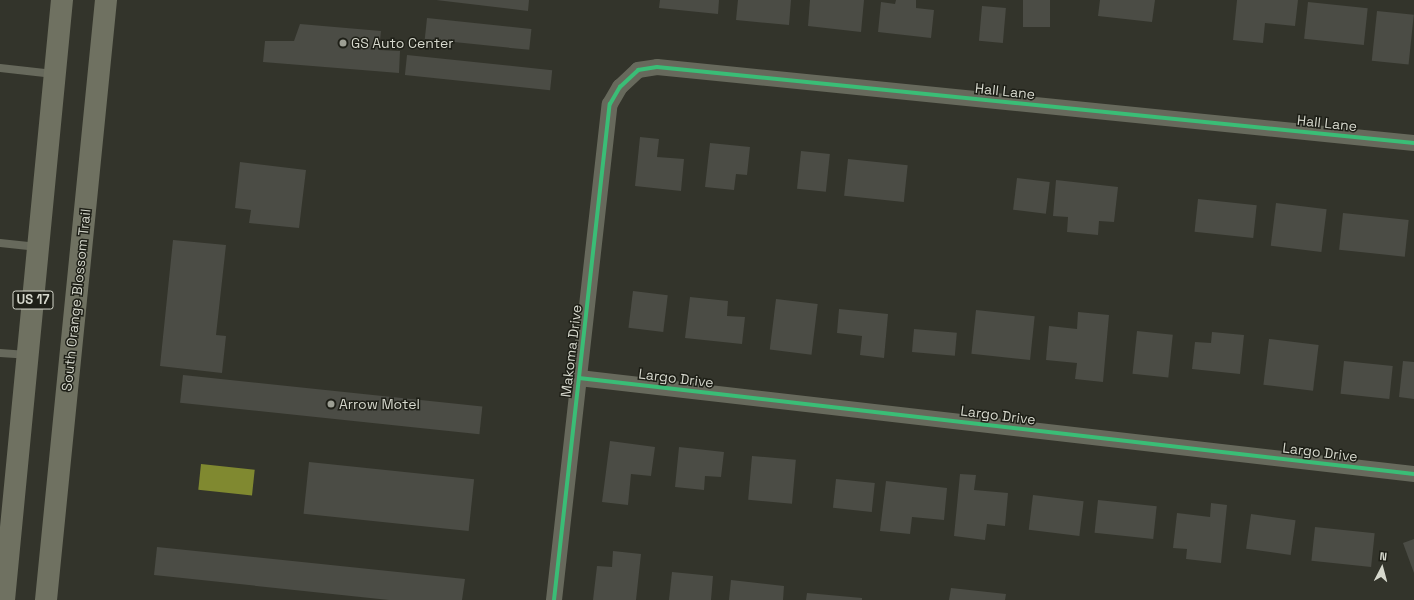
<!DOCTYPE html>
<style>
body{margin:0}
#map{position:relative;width:1414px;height:600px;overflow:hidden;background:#33342b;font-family:"Space Grotesk",sans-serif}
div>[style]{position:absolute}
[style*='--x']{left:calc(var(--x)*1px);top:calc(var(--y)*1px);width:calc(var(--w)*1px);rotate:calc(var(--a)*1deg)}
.water>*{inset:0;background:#808930;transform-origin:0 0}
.building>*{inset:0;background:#4b4c45;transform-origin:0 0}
.service>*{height:8px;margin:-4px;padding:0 4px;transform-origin:4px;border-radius:4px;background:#67695c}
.minor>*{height:16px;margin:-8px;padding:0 8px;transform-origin:8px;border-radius:8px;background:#67695c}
.primary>*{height:22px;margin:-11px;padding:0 11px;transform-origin:11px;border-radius:11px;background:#6f7161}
.cycleway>*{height:4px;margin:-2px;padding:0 2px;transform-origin:2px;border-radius:2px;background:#3abd76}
.dots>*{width:11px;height:11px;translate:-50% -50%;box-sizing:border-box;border:2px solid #1e1f17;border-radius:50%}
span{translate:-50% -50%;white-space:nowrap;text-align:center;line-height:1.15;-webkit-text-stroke:3px #1e1f17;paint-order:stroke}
.shield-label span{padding:1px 3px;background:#1e1f17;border:1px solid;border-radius:3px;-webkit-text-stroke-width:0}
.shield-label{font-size:13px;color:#d6d8cd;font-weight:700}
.poi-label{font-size:14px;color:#d6d8cd}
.left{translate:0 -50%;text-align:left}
.street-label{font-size:14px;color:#d6d8cd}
.north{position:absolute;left:1362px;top:548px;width:40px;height:40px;-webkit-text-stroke:3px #1e1f17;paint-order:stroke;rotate:6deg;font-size:11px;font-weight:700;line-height:16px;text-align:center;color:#d6d8cd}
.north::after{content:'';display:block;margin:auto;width:14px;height:18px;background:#d6d8cd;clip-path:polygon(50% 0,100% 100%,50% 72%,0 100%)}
</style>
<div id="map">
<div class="water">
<i style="left:201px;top:464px;width:54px;height:26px;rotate:6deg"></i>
</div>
<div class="building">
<i style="clip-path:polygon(436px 0,529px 0,528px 11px)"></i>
<i style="clip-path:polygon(660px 0,719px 0,718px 14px,659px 8px)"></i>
<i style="clip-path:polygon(738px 0,791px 0,789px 25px,736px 20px)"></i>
<i style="clip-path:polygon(810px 0,864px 0,861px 32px,808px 26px)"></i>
<i style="clip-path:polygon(896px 0,916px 0,916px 8px,934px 10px,931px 38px,878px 32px,881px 2px,895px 4px)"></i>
<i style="left:1023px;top:0;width:27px;height:27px"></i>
<i style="clip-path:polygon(1100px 0,1155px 0,1152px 22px,1098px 16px)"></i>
<i style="clip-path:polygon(1237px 0,1298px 0,1295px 26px,1265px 23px,1263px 43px,1233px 40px)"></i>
<i style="left:1308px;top:2px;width:60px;height:37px;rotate:6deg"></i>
<i style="left:982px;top:6px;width:24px;height:35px;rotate:5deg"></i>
<i style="left:1377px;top:11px;width:37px;height:50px;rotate:6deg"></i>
<i style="left:427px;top:18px;width:105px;height:21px;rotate:6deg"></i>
<i style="clip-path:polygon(300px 24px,381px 31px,379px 50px,400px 51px,399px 73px,263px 62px,265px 41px,294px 41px)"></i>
<i style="left:407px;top:55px;width:146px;height:20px;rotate:6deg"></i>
<i style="clip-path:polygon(640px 137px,659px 139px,657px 157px,684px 159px,681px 191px,635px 186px)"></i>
<i style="clip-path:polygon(710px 143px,750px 147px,747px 175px,736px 174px,734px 190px,705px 187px)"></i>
<i style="left:801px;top:151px;width:29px;height:38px;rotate:6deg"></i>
<i style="left:848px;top:159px;width:60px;height:37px;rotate:6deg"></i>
<i style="clip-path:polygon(240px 162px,306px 170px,299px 228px,249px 223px,251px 210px,235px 208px)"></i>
<i style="left:1017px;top:178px;width:33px;height:32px;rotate:7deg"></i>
<i style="clip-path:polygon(1056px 180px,1118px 187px,1114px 222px,1099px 221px,1098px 235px,1067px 232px,1068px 217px,1053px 216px)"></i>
<i style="left:1198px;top:199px;width:59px;height:33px;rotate:6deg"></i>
<i style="left:1276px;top:203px;width:51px;height:43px;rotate:7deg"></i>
<i style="left:1343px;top:213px;width:66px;height:37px;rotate:6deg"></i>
<i style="clip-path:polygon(173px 240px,226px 245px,216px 335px,226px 336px,222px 373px,160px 366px)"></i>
<i style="left:633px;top:291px;width:35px;height:37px;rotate:7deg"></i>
<i style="clip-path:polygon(690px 297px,728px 301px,727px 316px,745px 317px,742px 344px,685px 338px)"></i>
<i style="left:776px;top:299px;width:42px;height:51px;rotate:7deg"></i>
<i style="clip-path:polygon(839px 309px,888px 314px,884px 358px,860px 355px,862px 336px,837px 333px)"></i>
<i style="left:976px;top:310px;width:59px;height:44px;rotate:6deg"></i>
<i style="clip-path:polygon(1078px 312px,1109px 315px,1103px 382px,1075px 379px,1077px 363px,1046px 360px,1049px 326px,1077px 329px)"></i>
<i style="left:914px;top:329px;width:43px;height:23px;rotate:5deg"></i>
<i style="left:1137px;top:331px;width:36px;height:43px;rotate:6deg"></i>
<i style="clip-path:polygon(1212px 332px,1244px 335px,1240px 374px,1192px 369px,1195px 342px,1211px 343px)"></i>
<i style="left:1269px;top:339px;width:50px;height:46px;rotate:7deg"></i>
<i style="left:1344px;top:361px;width:49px;height:33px;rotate:6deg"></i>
<i style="clip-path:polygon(1403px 361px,1414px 362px,1414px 399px,1399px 397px)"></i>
<i style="left:183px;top:375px;width:301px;height:28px;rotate:6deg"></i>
<i style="clip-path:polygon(610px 441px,655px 447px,651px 476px,631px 474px,628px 505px,602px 502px)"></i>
<i style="clip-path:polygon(679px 447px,724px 452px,721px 477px,705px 476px,704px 490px,675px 487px)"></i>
<i style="left:752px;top:456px;width:44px;height:44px;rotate:5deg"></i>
<i style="left:309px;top:462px;width:166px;height:52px;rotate:6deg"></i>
<i style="clip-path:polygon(960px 474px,976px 475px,974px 490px,1008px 493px,1005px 526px,987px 524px,985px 540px,954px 536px)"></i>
<i style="left:836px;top:479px;width:39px;height:29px;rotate:6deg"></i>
<i style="clip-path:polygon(886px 481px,947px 488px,944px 520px,912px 517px,910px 534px,880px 531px)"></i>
<i style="left:1033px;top:495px;width:51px;height:35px;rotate:7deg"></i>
<i style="left:1098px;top:500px;width:59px;height:33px;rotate:6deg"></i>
<i style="clip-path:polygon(1211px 503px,1227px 505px,1221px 563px,1186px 559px,1187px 549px,1173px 548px,1177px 513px,1210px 517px)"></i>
<i style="left:1251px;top:514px;width:45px;height:35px;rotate:8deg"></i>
<i style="left:1315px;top:527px;width:60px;height:34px;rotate:6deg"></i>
<i style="clip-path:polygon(1414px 539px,1414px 573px,1403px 543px)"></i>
<i style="clip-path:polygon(157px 547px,465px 579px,462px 600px,389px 600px,154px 575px)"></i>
<i style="clip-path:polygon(613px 551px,641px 554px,636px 600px,593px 600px,597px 566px,612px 567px)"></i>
<i style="clip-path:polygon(672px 572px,713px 576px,711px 600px,669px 600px)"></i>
<i style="clip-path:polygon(731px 580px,784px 586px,783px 600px,729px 600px)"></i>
<i style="clip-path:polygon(951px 588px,1006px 594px,1005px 600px,949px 600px)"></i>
<i style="clip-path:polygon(807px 593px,862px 598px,862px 600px,806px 600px)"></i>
</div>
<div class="service">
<i style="--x:0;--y:68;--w:54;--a:6.3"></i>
<i style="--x:0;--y:243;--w:38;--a:6"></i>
<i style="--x:0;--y:353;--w:27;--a:4"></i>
</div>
<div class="minor">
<i style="--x:579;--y:378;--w:841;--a:6.56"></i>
<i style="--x:554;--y:600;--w:499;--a:-83.6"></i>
<i style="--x:610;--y:104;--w:20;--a:-60"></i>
<i style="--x:620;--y:87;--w:25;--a:-43"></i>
<i style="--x:638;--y:70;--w:19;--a:-9"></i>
<i style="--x:657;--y:67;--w:761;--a:5.73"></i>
</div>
<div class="primary">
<i style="--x:4;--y:600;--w:603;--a:-84.48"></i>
<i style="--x:46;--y:600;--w:603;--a:-84.29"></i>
</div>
<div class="cycleway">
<i style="--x:579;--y:378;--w:841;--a:6.56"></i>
<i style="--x:554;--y:600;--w:499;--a:-83.6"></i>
<i style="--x:610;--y:104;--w:20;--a:-60"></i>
<i style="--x:620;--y:87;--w:25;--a:-43"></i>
<i style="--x:638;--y:70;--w:19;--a:-9"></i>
<i style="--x:657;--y:67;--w:761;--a:5.73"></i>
</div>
<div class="dots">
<i style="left:343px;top:43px;background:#9d9f94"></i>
<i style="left:331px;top:404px;background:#9d9f94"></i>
</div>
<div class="shield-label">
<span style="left:33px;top:300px">US 17</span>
</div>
<div class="poi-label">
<span class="left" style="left:351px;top:43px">GS Auto Center</span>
<span class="left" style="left:339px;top:404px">Arrow Motel</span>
</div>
<div class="street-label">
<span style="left:1005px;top:91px;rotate:6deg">Hall Lane</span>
<span style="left:1327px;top:123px;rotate:6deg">Hall Lane</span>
<span style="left:76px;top:300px;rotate:-84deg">South Orange Blossom Trail</span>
<span style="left:571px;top:351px;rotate:-83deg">Makoma Drive</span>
<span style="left:676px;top:378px;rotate:7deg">Largo Drive</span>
<span style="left:998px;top:415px;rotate:7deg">Largo Drive</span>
<span style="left:1320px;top:452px;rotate:7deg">Largo Drive</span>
</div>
<div class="north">N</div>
</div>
